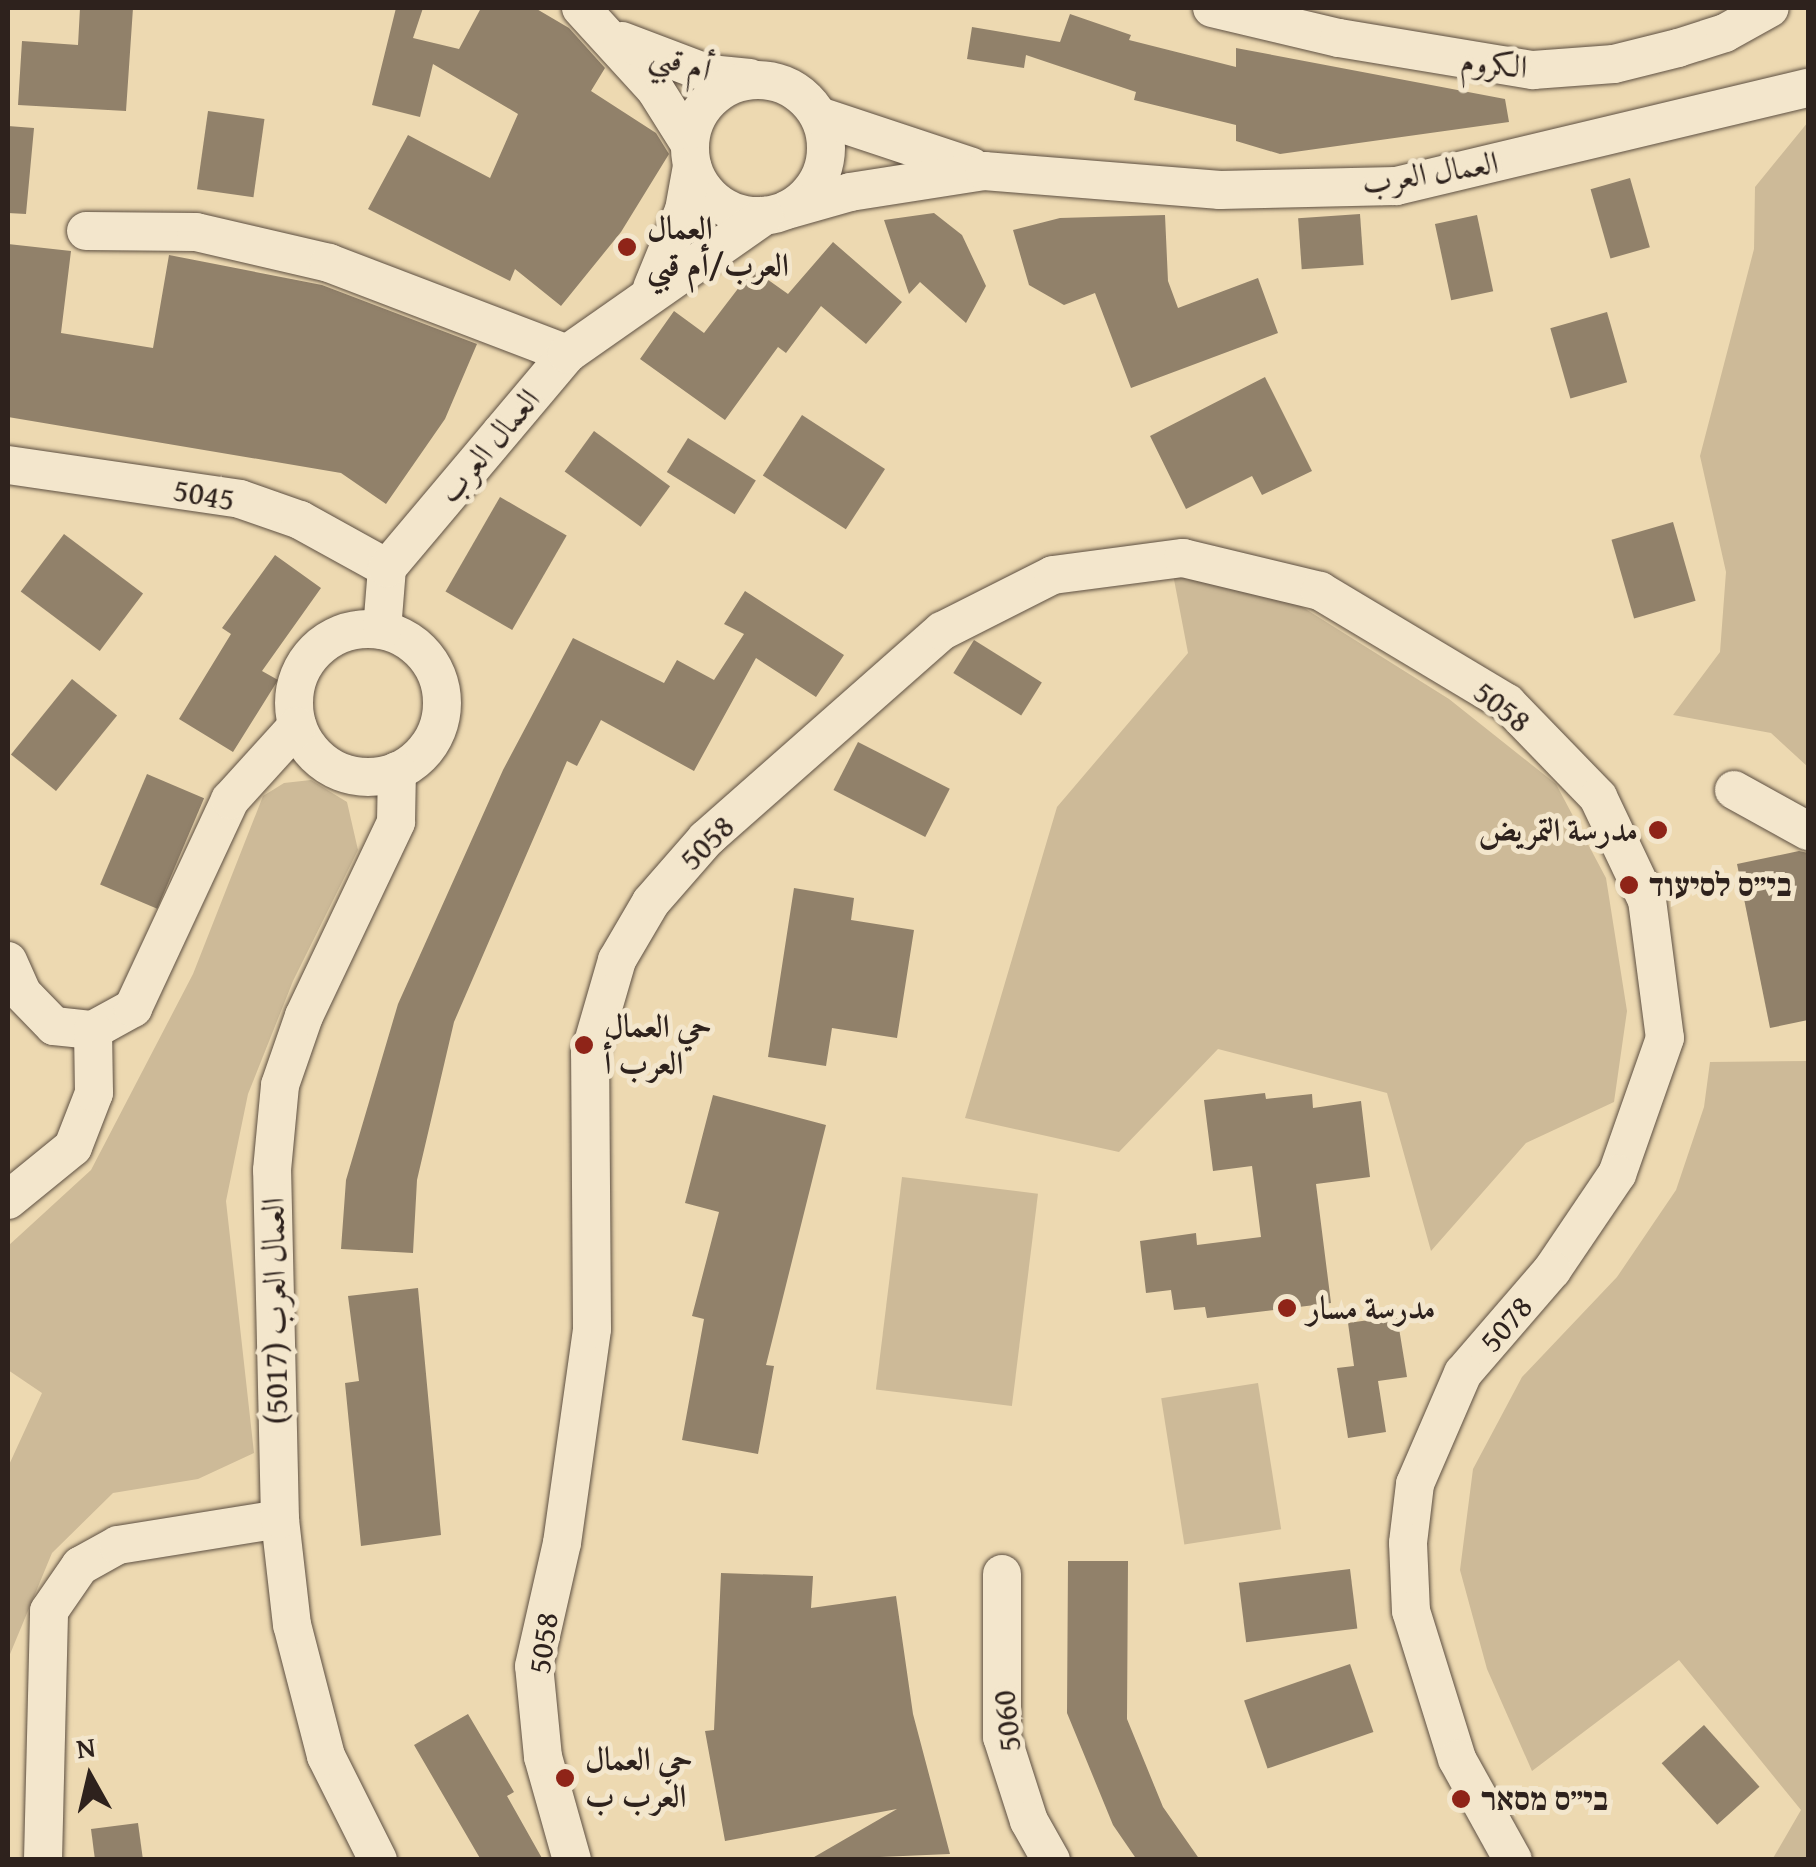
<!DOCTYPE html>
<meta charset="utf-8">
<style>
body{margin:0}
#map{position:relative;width:1816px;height:1867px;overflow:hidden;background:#edd9b1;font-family:"Gentium Book Plus",Amiri,"Frank Ruhl Libre",serif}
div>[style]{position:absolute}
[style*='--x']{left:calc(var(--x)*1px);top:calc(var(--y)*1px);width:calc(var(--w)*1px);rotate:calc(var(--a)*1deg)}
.green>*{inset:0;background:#cdba98;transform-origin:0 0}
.building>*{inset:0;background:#91816a;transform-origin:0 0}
.roads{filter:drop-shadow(0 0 2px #5e5042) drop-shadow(0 0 2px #5e5042)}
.minor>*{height:38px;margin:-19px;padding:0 19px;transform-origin:19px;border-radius:19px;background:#f3e6cc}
.minor>.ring{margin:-19px;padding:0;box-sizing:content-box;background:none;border:38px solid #f3e6cc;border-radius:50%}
.dots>*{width:28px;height:28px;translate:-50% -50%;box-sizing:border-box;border:5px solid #f3e6cc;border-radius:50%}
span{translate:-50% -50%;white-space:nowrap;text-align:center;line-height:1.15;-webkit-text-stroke:10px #f3e6cc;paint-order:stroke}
.street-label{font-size:32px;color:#2e221d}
.poi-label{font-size:32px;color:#2e221d;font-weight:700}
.left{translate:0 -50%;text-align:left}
.right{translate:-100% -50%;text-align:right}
.frame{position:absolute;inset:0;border:10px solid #2e221d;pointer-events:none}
.north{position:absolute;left:40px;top:1727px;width:100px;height:100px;-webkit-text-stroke:8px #f3e6cc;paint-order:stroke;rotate:352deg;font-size:28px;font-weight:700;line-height:40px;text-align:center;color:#2e221d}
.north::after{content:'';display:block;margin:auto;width:35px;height:45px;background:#2e221d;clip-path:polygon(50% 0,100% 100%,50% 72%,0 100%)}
</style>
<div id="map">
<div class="green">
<i style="clip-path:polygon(1808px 122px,1808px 767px,1771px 733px,1673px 715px,1720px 652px,1726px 572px,1700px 456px,1754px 249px,1755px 187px)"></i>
<i style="clip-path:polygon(1172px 569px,1296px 603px,1449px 699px,1556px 784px,1606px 878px,1627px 1011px,1614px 1102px,1526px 1143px,1431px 1251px,1387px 1093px,1218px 1049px,1119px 1152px,965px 1118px,1057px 807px,1188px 653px)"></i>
<i style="clip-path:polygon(311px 780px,347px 802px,358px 850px,293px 981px,248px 1094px,226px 1201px,254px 1453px,198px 1479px,113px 1493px,52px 1553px,8px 1659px,8px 1467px,42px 1393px,8px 1370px,8px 1246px,91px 1170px,193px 974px,263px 796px,284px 783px)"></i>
<i style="clip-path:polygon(1808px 1061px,1808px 1859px,1772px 1860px,1801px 1810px,1679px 1660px,1532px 1771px,1487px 1669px,1460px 1570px,1473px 1469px,1522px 1377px,1617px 1277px,1676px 1190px,1704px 1107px,1710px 1062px)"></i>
<i style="left:902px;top:1177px;width:137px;height:214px;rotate:7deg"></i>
<i style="left:1258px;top:1383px;width:148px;height:98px;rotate:81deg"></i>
</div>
<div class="building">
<i style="clip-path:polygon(80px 8px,133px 8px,126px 111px,18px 105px,22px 41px,78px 45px)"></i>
<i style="clip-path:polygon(396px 8px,423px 8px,413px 38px,459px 49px,481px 8px,535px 8px,569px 28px,605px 68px,591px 91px,656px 133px,669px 154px,621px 232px,561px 306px,515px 269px,510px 281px,368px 209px,408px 135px,490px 178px,518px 114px,433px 64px,420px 117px,372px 105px)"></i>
<i style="clip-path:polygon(1070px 14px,1131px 35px,1129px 40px,1236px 67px,1236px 48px,1505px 99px,1509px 122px,1280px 154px,1236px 141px,1236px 125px,1134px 100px,1136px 92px,1026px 55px,1024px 68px,967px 59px,972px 27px,1060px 42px)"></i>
<i style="left:208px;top:111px;width:57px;height:79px;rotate:8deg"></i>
<i style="clip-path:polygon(8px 126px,34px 128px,26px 214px,8px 213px)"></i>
<i style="left:1630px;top:178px;width:72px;height:41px;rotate:74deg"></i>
<i style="clip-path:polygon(934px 213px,962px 235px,986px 286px,966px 323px,920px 282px,909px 294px,884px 220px)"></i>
<i style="left:1360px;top:214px;width:51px;height:62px;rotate:86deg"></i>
<i style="clip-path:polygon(1165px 215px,1168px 281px,1178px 308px,1258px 278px,1278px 333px,1131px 388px,1095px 293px,1064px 305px,1029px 285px,1013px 230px,1060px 218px)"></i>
<i style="left:1477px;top:215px;width:78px;height:43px;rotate:78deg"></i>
<i style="clip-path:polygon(833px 242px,902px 302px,866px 344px,821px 306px,786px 353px,778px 347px,725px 420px,640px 359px,674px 311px,704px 333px,753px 269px,788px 294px)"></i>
<i style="clip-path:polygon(8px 244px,71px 251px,61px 333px,153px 348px,169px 255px,322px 285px,477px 344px,445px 419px,386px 504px,341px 473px,8px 417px)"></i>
<i style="left:1607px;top:312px;width:73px;height:59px;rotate:74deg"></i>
<i style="clip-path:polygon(1265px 377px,1312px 471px,1262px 495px,1252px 476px,1186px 509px,1150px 436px)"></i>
<i style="left:802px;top:415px;width:99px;height:72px;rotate:33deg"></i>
<i style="left:594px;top:431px;width:94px;height:50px;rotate:36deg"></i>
<i style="left:688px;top:438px;width:80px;height:40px;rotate:32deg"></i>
<i style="left:500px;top:497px;width:77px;height:109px;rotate:30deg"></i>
<i style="left:1673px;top:522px;width:82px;height:64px;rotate:74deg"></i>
<i style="left:64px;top:534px;width:99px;height:72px;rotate:37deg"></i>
<i style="clip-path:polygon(275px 555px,321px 588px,262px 671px,278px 680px,233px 752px,179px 719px,231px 634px,222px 628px)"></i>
<i style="clip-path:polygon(745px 591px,844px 655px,816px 697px,756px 658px,694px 771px,601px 720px,577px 766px,567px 761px,454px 1022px,417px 1180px,413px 1253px,341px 1249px,346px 1180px,398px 1004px,503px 770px,573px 638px,664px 683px,677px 660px,714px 680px,744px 634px,724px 624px)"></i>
<i style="left:974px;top:640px;width:80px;height:39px;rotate:32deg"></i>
<i style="left:72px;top:679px;width:58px;height:97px;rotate:39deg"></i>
<i style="left:858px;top:742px;width:103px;height:54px;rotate:27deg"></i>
<i style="left:147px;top:774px;width:62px;height:120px;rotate:23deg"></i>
<i style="clip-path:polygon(1799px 851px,1808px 853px,1808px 1020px,1770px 1028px,1737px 864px)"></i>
<i style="clip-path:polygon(794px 888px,854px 898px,851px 920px,914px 930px,897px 1038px,832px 1028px,826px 1066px,768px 1057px)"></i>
<i style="clip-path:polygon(1265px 1093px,1266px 1099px,1312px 1094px,1313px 1108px,1361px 1101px,1370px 1177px,1316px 1184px,1331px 1303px,1207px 1318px,1205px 1307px,1174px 1310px,1171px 1290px,1146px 1293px,1140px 1241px,1196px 1233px,1197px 1245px,1261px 1237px,1252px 1166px,1213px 1171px,1204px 1100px)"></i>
<i style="clip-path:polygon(713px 1095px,826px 1125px,766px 1365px,774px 1366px,758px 1454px,682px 1440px,704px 1319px,692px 1316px,719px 1212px,685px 1203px)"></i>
<i style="clip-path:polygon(418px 1288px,441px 1535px,361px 1546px,345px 1383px,359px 1381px,348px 1296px)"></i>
<i style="clip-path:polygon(1397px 1316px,1407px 1377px,1378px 1381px,1386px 1432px,1348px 1438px,1337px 1368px,1354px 1366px,1348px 1323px)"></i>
<i style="clip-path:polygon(1068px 1561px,1128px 1561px,1127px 1719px,1163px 1807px,1200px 1860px,1137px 1860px,1113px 1825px,1067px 1713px)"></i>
<i style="left:1350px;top:1569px;width:60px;height:112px;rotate:83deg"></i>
<i style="clip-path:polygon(721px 1573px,813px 1576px,811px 1608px,896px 1596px,913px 1714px,950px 1854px,809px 1860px,897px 1809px,725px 1841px,705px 1731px,714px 1730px)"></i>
<i style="left:1350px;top:1664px;width:72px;height:112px;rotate:71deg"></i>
<i style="clip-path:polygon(468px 1714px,514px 1792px,507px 1796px,543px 1860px,481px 1860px,414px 1745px)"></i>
<i style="left:1704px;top:1725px;width:83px;height:57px;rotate:48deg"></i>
<i style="clip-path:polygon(138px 1823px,143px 1860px,95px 1860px,91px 1829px)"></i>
</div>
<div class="roads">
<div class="minor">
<i style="--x:581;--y:8;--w:110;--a:47.6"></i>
<i style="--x:655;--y:89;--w:64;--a:57.8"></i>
<i style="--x:1212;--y:8;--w:130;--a:13.3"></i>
<i style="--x:1339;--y:38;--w:197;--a:9.4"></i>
<i style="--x:1533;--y:70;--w:81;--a:-4.2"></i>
<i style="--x:1614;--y:64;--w:66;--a:-14"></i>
<i style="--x:1678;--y:48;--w:49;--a:-17.7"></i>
<i style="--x:1725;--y:33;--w:51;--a:-29.1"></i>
<i style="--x:622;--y:41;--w:93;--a:20.8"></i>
<i style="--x:709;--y:74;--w:41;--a:5.6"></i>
<i class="ring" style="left:690px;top:80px;width:98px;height:98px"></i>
<i style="--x:819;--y:116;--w:161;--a:18.4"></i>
<i style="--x:787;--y:210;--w:66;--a:-15.9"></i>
<i style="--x:850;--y:192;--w:136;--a:-8.9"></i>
<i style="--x:984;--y:171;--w:237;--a:4.6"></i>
<i style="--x:1220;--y:190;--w:176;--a:-1.3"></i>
<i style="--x:1396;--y:186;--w:423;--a:-13.4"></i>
<i style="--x:86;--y:231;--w:110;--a:0.5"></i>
<i style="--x:196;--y:232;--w:137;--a:13.1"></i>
<i style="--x:329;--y:263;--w:255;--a:20.9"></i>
<i style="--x:652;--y:288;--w:84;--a:-67.7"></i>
<i style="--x:684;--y:210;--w:45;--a:-79.7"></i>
<i style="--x:8;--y:465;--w:234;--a:8.3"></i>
<i style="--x:240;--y:499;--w:64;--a:19.3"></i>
<i style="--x:300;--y:520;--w:99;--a:28.9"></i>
<i class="ring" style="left:294px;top:629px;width:110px;height:110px"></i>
<i style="--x:382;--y:630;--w:62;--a:-85.4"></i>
<i style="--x:387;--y:568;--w:280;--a:-49.9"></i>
<i style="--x:567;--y:354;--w:241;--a:-35"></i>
<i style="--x:1734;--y:790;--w:85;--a:29"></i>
<i style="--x:8;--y:961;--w:35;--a:66"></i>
<i style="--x:22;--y:993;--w:46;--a:45.9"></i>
<i style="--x:54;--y:1026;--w:39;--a:6"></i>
<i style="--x:93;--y:1030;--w:46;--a:-28.8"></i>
<i style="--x:133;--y:1008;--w:230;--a:-65"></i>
<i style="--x:230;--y:800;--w:100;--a:-47.8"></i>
<i style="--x:8;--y:1200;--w:84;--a:-39.2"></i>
<i style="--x:73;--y:1147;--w:58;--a:-68.7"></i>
<i style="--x:94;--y:1093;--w:63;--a:-90.9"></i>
<i style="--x:1002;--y:1574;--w:163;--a:90"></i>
<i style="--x:1002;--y:1737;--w:88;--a:72.2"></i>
<i style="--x:1029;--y:1821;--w:45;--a:60.6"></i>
<i style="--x:43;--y:1860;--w:249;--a:-88.6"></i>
<i style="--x:49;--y:1611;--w:55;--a:-55.4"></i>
<i style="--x:80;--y:1566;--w:43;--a:-28.9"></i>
<i style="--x:118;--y:1545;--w:164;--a:-9.1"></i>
<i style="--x:378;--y:1860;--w:116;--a:-116.6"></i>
<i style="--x:326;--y:1756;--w:135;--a:-104.5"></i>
<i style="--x:292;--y:1625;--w:107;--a:-96.5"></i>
<i style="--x:280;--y:1519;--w:349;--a:-91.3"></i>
<i style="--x:272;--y:1170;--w:85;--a:-84.6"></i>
<i style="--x:280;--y:1085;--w:73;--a:-70.8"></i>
<i style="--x:304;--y:1016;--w:215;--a:-64.6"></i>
<i style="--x:396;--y:822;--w:51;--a:-88.9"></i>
<i style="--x:572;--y:1860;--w:107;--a:-105.7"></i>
<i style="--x:543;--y:1757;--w:91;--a:-95.6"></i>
<i style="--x:534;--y:1666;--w:126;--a:-77.2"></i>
<i style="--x:562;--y:1543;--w:216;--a:-82"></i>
<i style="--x:592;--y:1329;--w:276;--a:-90.4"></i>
<i style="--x:590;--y:1053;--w:97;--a:-73.8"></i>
<i style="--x:617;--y:960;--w:67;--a:-59.6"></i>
<i style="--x:651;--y:902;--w:84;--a:-48.9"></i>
<i style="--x:706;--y:839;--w:315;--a:-41.4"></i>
<i style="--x:942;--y:631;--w:124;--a:-26.8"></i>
<i style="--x:1053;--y:575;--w:131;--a:-7.5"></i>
<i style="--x:1183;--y:558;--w:141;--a:13.5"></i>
<i style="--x:1320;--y:591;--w:218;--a:30.9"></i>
<i style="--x:1507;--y:703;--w:131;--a:45.9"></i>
<i style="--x:1598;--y:797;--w:114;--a:64.6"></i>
<i style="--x:1647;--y:900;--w:139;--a:82.6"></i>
<i style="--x:1665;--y:1038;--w:144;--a:109.4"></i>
<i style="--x:1617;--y:1174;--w:116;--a:124.1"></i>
<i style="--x:1552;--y:1270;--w:136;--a:130.8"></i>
<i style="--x:1463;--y:1373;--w:121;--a:113.4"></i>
<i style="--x:1415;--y:1484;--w:59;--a:96.8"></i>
<i style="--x:1408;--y:1543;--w:68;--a:87.5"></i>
<i style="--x:1411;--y:1611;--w:155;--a:72.7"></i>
<i style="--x:1457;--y:1759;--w:115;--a:61"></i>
</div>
</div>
<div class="dots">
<i style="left:627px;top:247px;background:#8f2418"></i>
<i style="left:1658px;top:830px;background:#8f2418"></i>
<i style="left:1629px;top:885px;background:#8f2418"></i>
<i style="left:584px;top:1045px;background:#8f2418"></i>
<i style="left:1287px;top:1308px;background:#8f2418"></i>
<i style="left:565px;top:1778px;background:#8f2418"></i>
<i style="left:1461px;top:1799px;background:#8f2418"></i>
</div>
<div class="street-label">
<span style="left:681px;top:62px;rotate:17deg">أم قبي</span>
<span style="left:1494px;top:64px;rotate:6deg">الكروم</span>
<span style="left:1430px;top:173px;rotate:-9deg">العمال العرب</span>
<span style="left:489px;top:446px;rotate:-50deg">العمال العرب</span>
<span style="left:204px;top:495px;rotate:10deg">5045</span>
<span style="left:1502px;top:707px;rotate:38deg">5058</span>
<span style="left:707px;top:843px;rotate:-45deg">5058</span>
<span style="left:275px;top:1311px;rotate:-91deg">العمال العرب (5017)</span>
<span style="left:1506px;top:1324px;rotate:-49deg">5078</span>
<span style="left:543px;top:1643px;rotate:-82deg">5058</span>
<span style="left:1007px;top:1721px;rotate:-96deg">5060</span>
</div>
<div class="poi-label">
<span class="left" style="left:647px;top:247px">العمال<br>العرب/أم قبي</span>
<span class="right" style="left:1638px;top:830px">مدرسة التمريض</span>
<span class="left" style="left:1649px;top:885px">בי״ס לסיעוד</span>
<span class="left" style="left:604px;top:1045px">حي العمال<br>العرب أ</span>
<span class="left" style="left:1307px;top:1308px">مدرسة مسار</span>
<span class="left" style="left:585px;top:1778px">حي العمال<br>العرب ب</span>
<span class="left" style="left:1481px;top:1799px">בי״ס מסאר</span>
</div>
<div class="frame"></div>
<div class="north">N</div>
</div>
